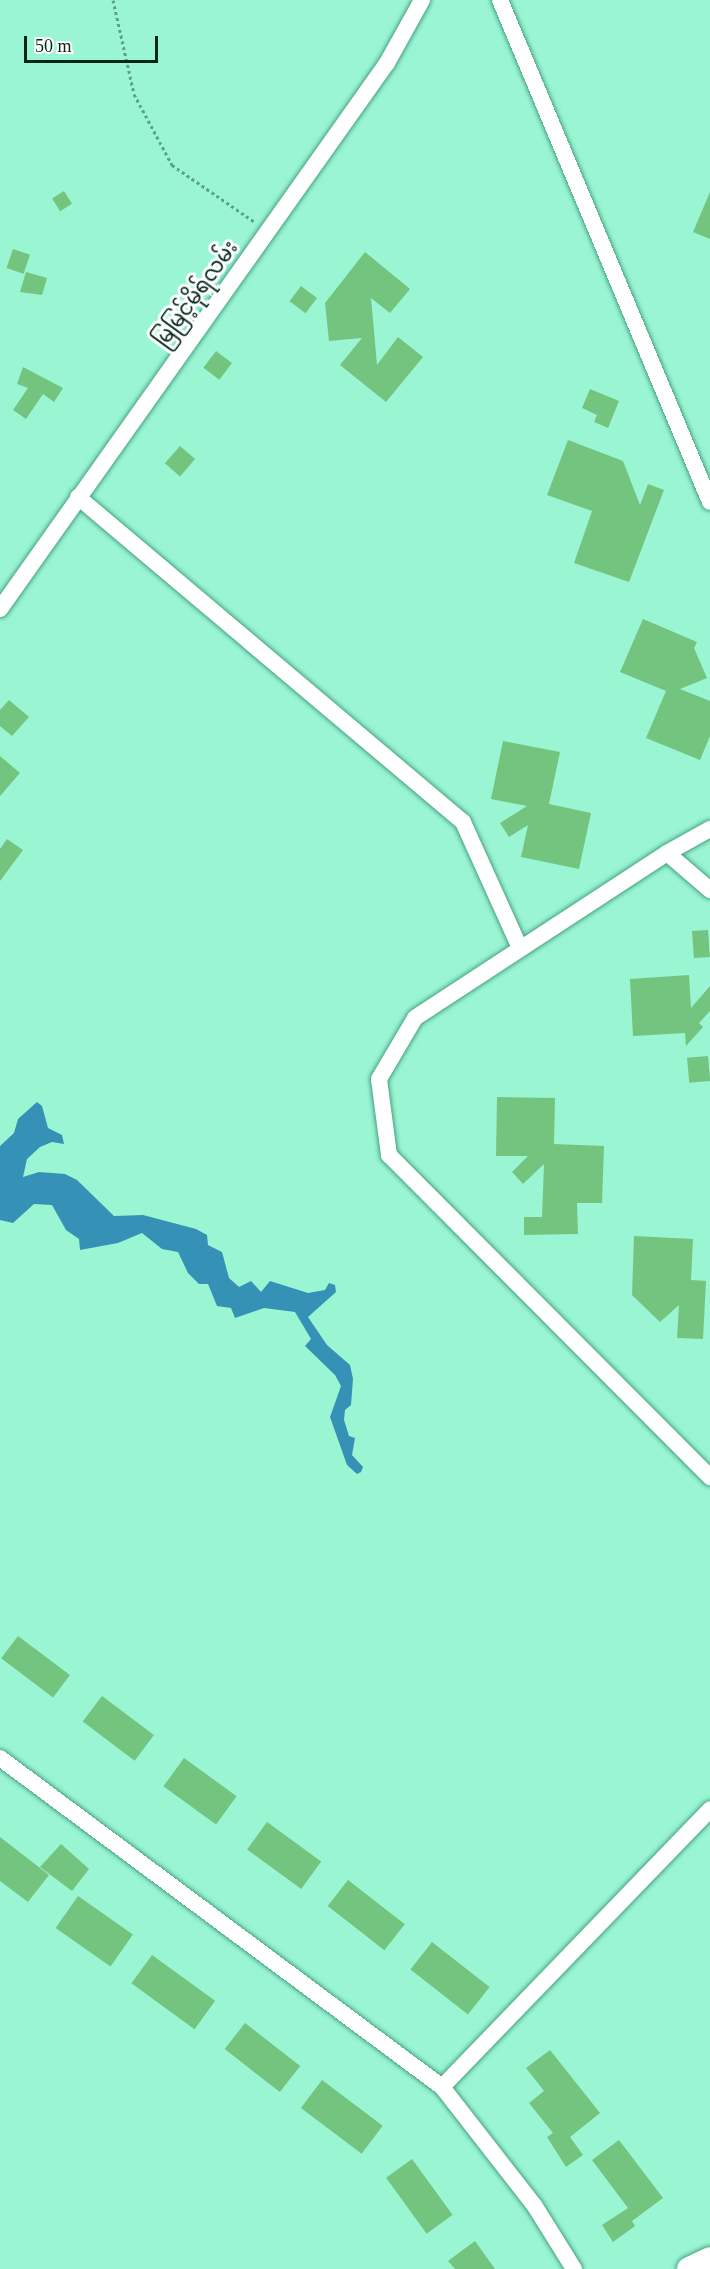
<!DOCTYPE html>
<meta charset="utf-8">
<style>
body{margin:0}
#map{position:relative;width:710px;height:2269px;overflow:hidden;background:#9af5d2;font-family:"Times New Roman","Noto Sans Myanmar",serif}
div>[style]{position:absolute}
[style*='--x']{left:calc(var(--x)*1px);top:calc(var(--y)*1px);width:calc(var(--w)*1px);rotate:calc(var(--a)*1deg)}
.water>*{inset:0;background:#3592b6}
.building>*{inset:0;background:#73c47f;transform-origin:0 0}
.path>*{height:3px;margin-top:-1.5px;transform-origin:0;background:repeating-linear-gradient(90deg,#5ca288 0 3px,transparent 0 6px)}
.roads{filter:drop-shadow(0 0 2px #46a282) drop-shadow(0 0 2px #46a282)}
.street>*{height:16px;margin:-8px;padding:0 8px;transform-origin:8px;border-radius:8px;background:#fff}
.secondary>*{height:24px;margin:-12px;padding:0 12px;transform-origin:12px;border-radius:12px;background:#fff}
span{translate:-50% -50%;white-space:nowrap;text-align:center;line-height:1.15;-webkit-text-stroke:6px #fff;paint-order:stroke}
.street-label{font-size:21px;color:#002519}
.scale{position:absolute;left:24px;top:36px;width:134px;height:27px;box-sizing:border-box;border:3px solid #002519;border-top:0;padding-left:8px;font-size:18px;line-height:21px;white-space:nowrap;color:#002519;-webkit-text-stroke:4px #fff;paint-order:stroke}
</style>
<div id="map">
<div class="water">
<i style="clip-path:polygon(37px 1102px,42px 1106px,48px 1128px,62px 1135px,64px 1144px,52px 1142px,40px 1147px,27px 1159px,23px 1177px,39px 1172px,65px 1174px,77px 1180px,114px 1216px,143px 1215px,196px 1229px,207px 1235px,208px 1245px,222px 1252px,229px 1278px,239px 1287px,251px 1281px,261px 1292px,270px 1281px,308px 1293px,325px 1290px,329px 1283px,335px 1285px,336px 1292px,308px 1317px,327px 1345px,350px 1365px,353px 1379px,351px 1405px,345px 1410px,344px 1420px,349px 1436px,355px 1438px,352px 1455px,363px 1467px,361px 1472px,357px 1474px,347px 1465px,330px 1417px,341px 1386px,335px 1375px,305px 1346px,311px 1339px,295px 1312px,264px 1308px,235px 1318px,231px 1308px,217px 1306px,208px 1284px,199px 1284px,188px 1273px,178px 1252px,162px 1249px,142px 1233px,118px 1243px,80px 1250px,79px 1239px,66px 1230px,52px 1205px,34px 1204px,13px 1223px,0 1220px,0 1146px,14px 1133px,18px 1119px)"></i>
</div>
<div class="building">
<i style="left:64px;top:191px;width:15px;height:14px;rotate:58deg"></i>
<i style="clip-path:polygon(710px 192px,710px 239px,693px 232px)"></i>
<i style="left:13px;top:249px;width:18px;height:20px;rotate:19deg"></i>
<i style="clip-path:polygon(365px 252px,410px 289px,390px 313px,371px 298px,377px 365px,398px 337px,423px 357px,386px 402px,340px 365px,362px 338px,329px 341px,325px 303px)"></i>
<i style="clip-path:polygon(26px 272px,47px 278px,42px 295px,20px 292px)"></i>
<i style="left:301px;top:286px;width:20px;height:19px;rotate:37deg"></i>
<i style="left:216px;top:351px;width:20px;height:21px;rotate:37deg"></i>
<i style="clip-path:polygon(23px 367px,63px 388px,54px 402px,43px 394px,26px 419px,13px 410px,28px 388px,17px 384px)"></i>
<i style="clip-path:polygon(590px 389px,619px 401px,608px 428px,594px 422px,597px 415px,582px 408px)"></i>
<i style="clip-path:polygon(568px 440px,623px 461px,640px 505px,648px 484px,664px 490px,629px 582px,574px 563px,592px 511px,547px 495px)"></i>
<i style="left:180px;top:446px;width:20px;height:23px;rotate:41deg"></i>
<i style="clip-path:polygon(643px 619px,697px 642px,694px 648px,707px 678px,680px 689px,710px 701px,710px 736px,700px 760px,646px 738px,666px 691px,620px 672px)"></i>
<i style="clip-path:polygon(9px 700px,29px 717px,12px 736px,0 726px,0 710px)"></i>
<i style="clip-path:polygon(503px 741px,560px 752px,549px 804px,591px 813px,579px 869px,521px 857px,528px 825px,509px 837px,500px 823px,527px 806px,491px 799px)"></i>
<i style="clip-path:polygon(0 756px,20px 773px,0 796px)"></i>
<i style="clip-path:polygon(7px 839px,23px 850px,0 881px,0 849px)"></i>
<i style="left:708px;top:930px;width:27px;height:16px;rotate:86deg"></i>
<i style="clip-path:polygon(689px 975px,691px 1008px,710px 986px,710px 1011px,699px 1023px,703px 1027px,686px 1046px,685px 1033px,633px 1036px,630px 979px)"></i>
<i style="left:708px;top:1056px;width:25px;height:21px;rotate:85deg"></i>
<i style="clip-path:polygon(497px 1097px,555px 1098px,554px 1144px,604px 1146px,602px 1203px,577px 1203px,578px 1234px,524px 1235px,524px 1217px,542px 1217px,544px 1164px,523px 1184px,512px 1172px,528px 1156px,496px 1156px)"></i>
<i style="clip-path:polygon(634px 1236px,693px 1239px,691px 1280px,706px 1281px,703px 1339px,677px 1338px,679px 1305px,660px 1322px,632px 1295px)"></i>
<i style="left:18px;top:1636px;width:65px;height:28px;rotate:37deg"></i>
<i style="left:102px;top:1696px;width:65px;height:32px;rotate:37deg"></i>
<i style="left:184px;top:1758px;width:65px;height:35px;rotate:36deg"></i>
<i style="left:267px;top:1822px;width:67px;height:34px;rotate:36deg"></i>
<i style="clip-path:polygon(0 1837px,49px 1875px,28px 1902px,0 1881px)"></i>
<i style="clip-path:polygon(61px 1844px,89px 1869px,72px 1891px,40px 1867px)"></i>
<i style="left:348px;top:1880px;width:72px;height:33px;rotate:38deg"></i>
<i style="left:78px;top:1896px;width:67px;height:39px;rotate:35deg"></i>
<i style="left:432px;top:1942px;width:73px;height:35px;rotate:38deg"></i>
<i style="left:152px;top:1955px;width:78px;height:35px;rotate:36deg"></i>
<i style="left:245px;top:2023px;width:70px;height:33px;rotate:38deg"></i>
<i style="clip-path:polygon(550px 2050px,600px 2113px,570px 2137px,583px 2155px,566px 2167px,547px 2137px,553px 2133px,529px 2103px,544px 2091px,526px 2068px)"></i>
<i style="left:322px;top:2080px;width:76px;height:35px;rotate:37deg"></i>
<i style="clip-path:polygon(619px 2140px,663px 2198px,632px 2221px,635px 2226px,613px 2242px,602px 2225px,628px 2208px,592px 2160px)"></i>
<i style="left:412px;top:2159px;width:69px;height:32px;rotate:54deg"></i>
<i style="clip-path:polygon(475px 2241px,495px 2269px,455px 2269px,448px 2261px)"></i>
</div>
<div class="path">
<i style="--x:113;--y:0;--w:96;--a:77.4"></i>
<i style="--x:134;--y:94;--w:81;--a:61.8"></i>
<i style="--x:172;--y:165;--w:101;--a:34.5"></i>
</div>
<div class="roads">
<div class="street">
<i style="--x:500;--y:0;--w:544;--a:67.3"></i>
<i style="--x:78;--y:497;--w:504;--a:40.17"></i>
<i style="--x:463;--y:822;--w:138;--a:65.7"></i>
<i style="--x:0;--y:609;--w:669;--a:-54.67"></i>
<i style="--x:387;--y:63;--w:72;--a:-60.9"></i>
<i style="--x:710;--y:829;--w:49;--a:150.8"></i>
<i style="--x:667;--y:853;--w:301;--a:146.8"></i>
<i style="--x:415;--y:1018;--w:71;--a:120.5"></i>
<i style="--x:379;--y:1079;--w:77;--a:82.5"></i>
<i style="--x:389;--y:1155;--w:455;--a:45.1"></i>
<i style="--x:667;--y:853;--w:57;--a:40.7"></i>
<i style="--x:0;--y:1758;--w:551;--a:36.66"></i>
<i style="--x:574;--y:2269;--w:75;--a:-122"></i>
<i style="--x:534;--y:2205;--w:150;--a:-127.9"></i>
<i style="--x:442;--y:2087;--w:386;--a:-46"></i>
</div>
<div class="secondary">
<i style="--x:689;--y:2269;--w:23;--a:-25"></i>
</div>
</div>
<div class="street-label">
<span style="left:196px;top:294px;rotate:-54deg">မြမြင့်မိုရ်လမ်း</span>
</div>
<div class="scale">50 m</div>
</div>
